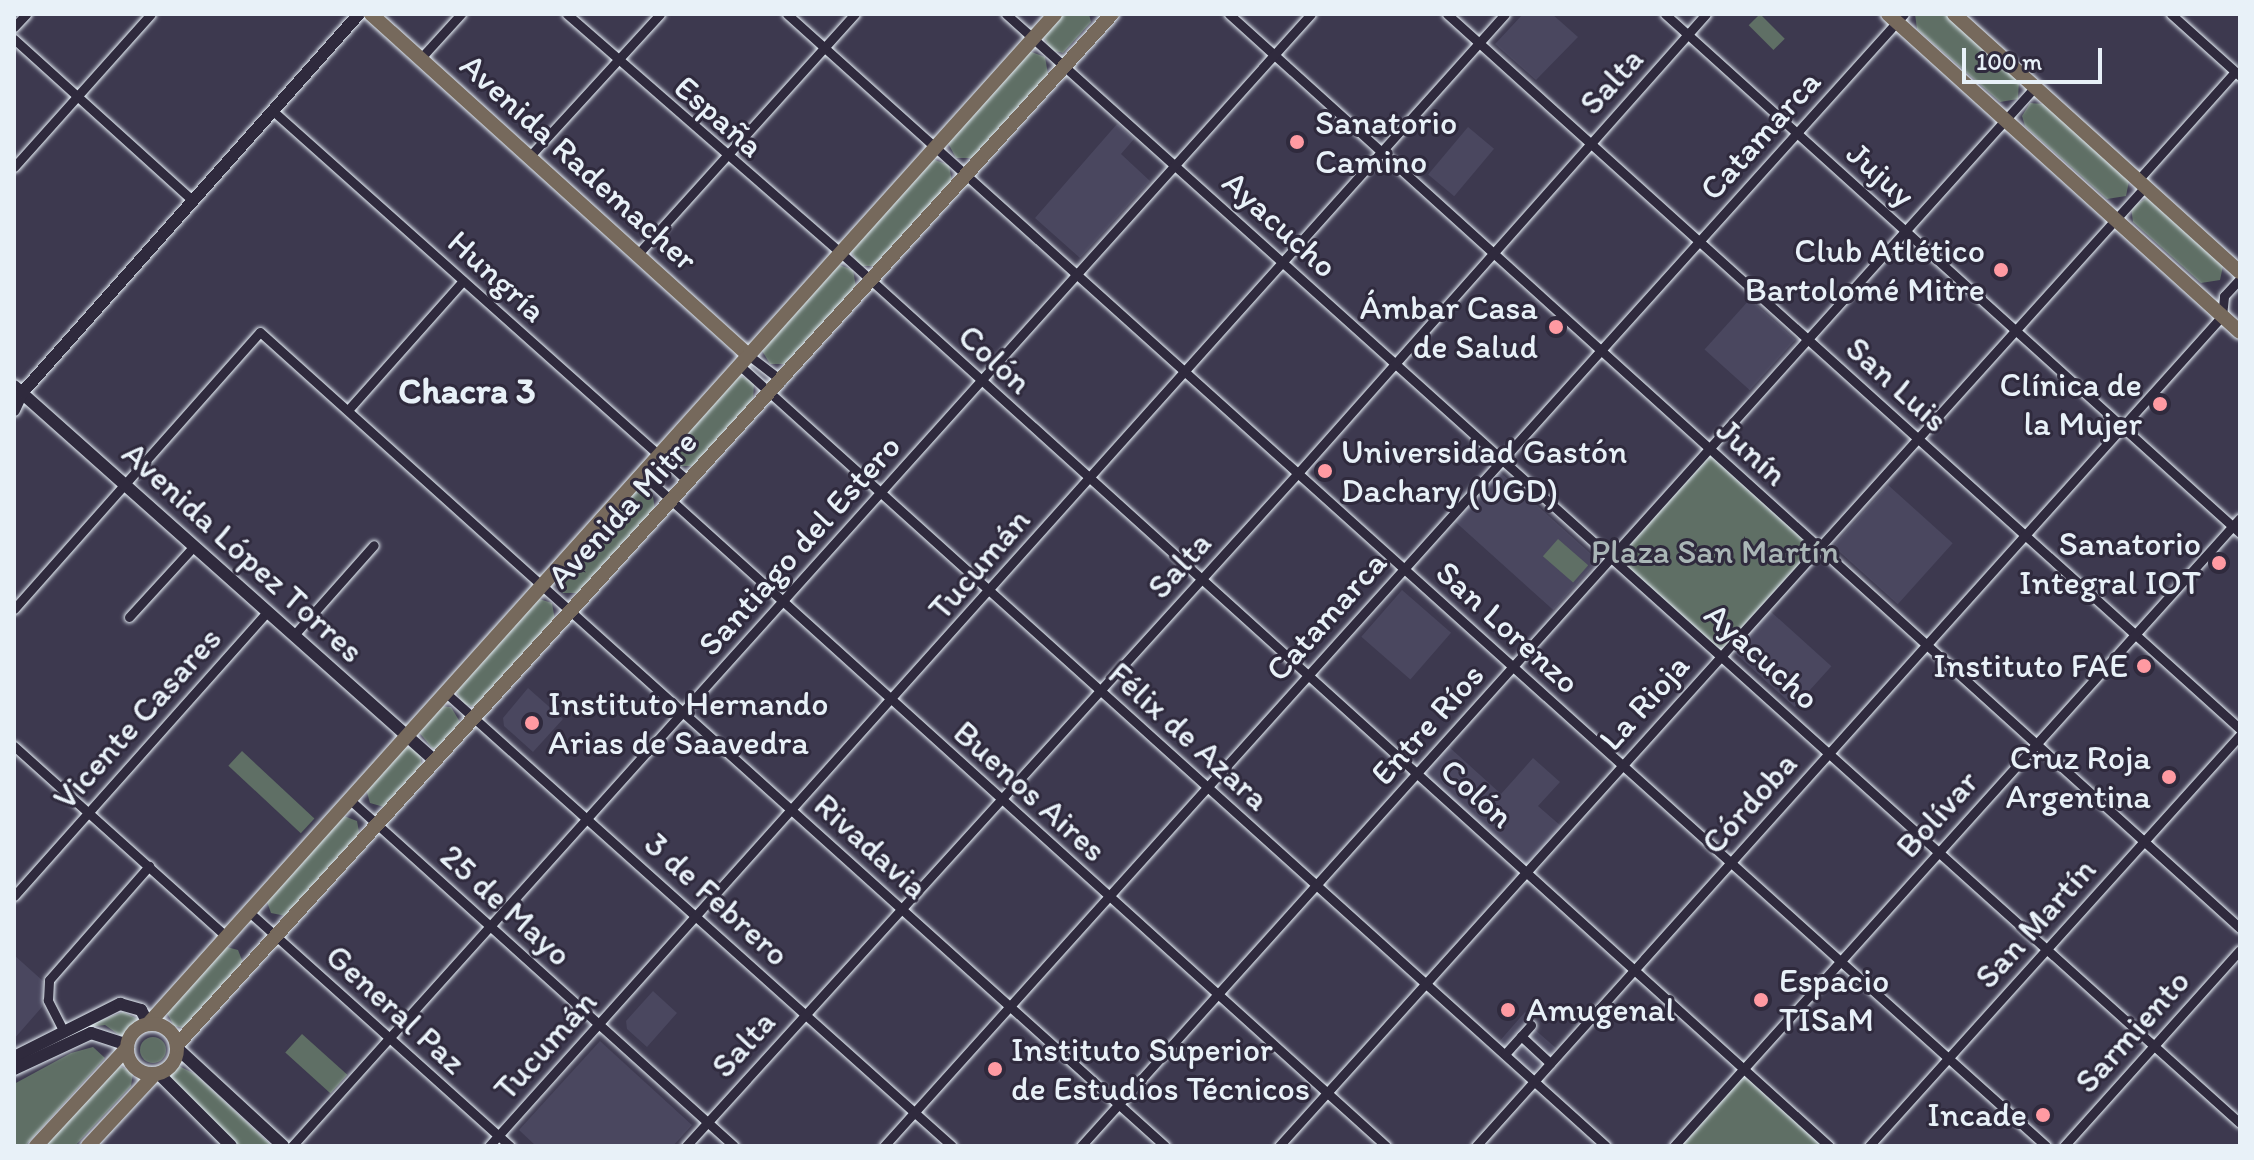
<!DOCTYPE html>
<meta charset="utf-8">
<style>
body{margin:0}
#map{position:relative;width:2254px;height:1160px;overflow:hidden;background:#3d394f;font-family:Itim,sans-serif}
div>[style]{position:absolute}
[style*='--x']{left:calc(var(--x)*1px);top:calc(var(--y)*1px);width:calc(var(--w)*1px);rotate:calc(var(--a)*1deg)}
.built>*{inset:0;background:#4a475f;transform-origin:0 0}
.green>*{inset:0;background:#5f6f65;transform-origin:0 0}
.round{border-radius:50%}
.roads{filter:drop-shadow(0 0 2px #e8f1f8) drop-shadow(0 0 2px #e8f1f8)}
.street>*{height:9px;margin:-4.5px;padding:0 4.5px;transform-origin:4.5px;border-radius:4.5px;background:#2f2a3d}
.secondary>*{height:12px;margin:-6px;padding:0 6px;transform-origin:6px;border-radius:6px;background:#2f2a3d}
.primary>*{height:14px;margin:-7px;padding:0 7px;transform-origin:7px;border-radius:7px;background:#76695c}
.primary>.ring{margin:-7px;padding:0;box-sizing:content-box;background:none;border:14px solid #76695c;border-radius:50%}
.dots>*{width:22px;height:22px;translate:-50% -50%;box-sizing:border-box;border:4px solid #2f2a3d;border-radius:50%}
span{translate:-50% -50%;white-space:nowrap;text-align:center;line-height:1.15;-webkit-text-stroke:6px #2f2a3d;paint-order:stroke}
.street-label{font-size:34px;color:#e8f1f8}
.poi-label{font-size:34px;color:#e8f1f8}
.left{translate:0 -50%;text-align:left}
.right{translate:-100% -50%;text-align:right}
.park-label{font-size:34px;color:#aab6b6}
.neighbourhood-label{font-size:36px;color:#e8f1f8;font-weight:700}
.frame{position:absolute;inset:0;border:16px solid #e8f1f8;pointer-events:none}
.scale{position:absolute;left:1962px;top:48px;width:140px;height:36px;box-sizing:border-box;border:4px solid #e8f1f8;border-top:0;padding-left:10px;font-size:24px;line-height:28px;white-space:nowrap;color:#e8f1f8;-webkit-text-stroke:6px #2f2a3d;paint-order:stroke}
</style>
<div id="map">
<div class="built">
<i style="clip-path:polygon(1523px 14px,1552px 14px,1578px 37px,1536px 80px,1495px 44px)"></i>
<i style="clip-path:polygon(1117px 124px,1134px 139px,1121px 154px,1150px 181px,1080px 258px,1035px 218px)"></i>
<i style="left:1468px;top:127px;width:34px;height:62px;rotate:40deg"></i>
<i style="left:1750px;top:299px;width:61px;height:68px;rotate:42deg"></i>
<i style="left:1500px;top:472px;width:132px;height:67px;rotate:42deg"></i>
<i style="left:1888px;top:485px;width:87px;height:82px;rotate:42deg"></i>
<i style="left:1402px;top:590px;width:65px;height:62px;rotate:41deg"></i>
<i style="left:1769px;top:610px;width:84px;height:55px;rotate:42deg"></i>
<i style="clip-path:polygon(528px 688px,563px 719px,533px 752px,504px 726px,503px 718px)"></i>
<i style="clip-path:polygon(1448px 746px,1501px 794px,1533px 758px,1560px 782px,1538px 806px,1561px 826px,1522px 870px,1420px 777px)"></i>
<i style="clip-path:polygon(14px 955px,43px 981px,42px 1007px,14px 1039px)"></i>
<i style="clip-path:polygon(653px 991px,677px 1013px,647px 1047px,627px 1029px,626px 1021px)"></i>
<i style="clip-path:polygon(1525px 1012px,1537px 1023px,1533px 1028px,1556px 1048px,1533px 1074px,1498px 1043px)"></i>
<i style="clip-path:polygon(600px 1041px,692px 1125px,673px 1146px,536px 1146px,519px 1130px)"></i>
</div>
<div class="green">
<i style="clip-path:polygon(1058px 14px,1089px 14px,1091px 22px,1063px 53px,1051px 50px,1043px 36px)"></i>
<i style="left:1760px;top:14px;width:35px;height:16px;rotate:45deg"></i>
<i style="clip-path:polygon(1915px 14px,1945px 14px,2019px 80px,2018px 99px,2000px 102px,1917px 29px)"></i>
<i style="clip-path:polygon(1029px 51px,1045px 57px,1048px 74px,973px 158px,956px 158px,948px 143px)"></i>
<i style="clip-path:polygon(2030px 103px,2045px 104px,2129px 181px,2126px 196px,2107px 199px,2025px 126px,2022px 116px)"></i>
<i style="clip-path:polygon(932px 159px,949px 165px,952px 182px,876px 266px,859px 266px,851px 251px)"></i>
<i style="clip-path:polygon(2147px 198px,2223px 266px,2220px 280px,2201px 283px,2133px 222px,2131px 207px)"></i>
<i style="clip-path:polygon(837px 264px,853px 270px,856px 287px,786px 364px,770px 364px,761px 349px)"></i>
<i style="clip-path:polygon(736px 374px,754px 382px,753px 402px,695px 466px,678px 466px,670px 451px)"></i>
<i style="left:1709px;top:452px;width:143px;height:140px;rotate:42deg"></i>
<i style="clip-path:polygon(635px 486px,652px 491px,655px 509px,580px 593px,563px 593px,554px 578px)"></i>
<i style="left:1558px;top:539px;width:40px;height:23px;rotate:41deg"></i>
<i style="clip-path:polygon(536px 598px,552px 603px,555px 620px,475px 707px,463px 704px,455px 689px)"></i>
<i style="clip-path:polygon(439px 706px,451px 707px,460px 722px,438px 749px,432px 748px,418px 731px)"></i>
<i style="clip-path:polygon(412px 747px,420px 753px,422px 767px,384px 807px,370px 803px,366px 789px,402px 748px)"></i>
<i style="left:242px;top:751px;width:99px;height:20px;rotate:43deg"></i>
<i style="clip-path:polygon(344px 816px,357px 821px,360px 837px,286px 916px,271px 913px,266px 899px)"></i>
<i style="clip-path:polygon(223px 946px,238px 950px,244px 965px,185px 1028px,174px 1026px,166px 1011px)"></i>
<i style="clip-path:polygon(123px 1012px,138px 1019px,122px 1037px,105px 1025px,80px 1028px)"></i>
<i style="left:302px;top:1034px;width:61px;height:25px;rotate:42deg"></i>
<i class="round" style="left:140px;top:1037px;width:26px;height:26px"></i>
<i style="clip-path:polygon(93px 1047px,105px 1058px,25px 1146px,14px 1146px,14px 1084px,71px 1053px)"></i>
<i style="clip-path:polygon(120px 1066px,133px 1073px,131px 1086px,75px 1146px,44px 1146px)"></i>
<i style="clip-path:polygon(179px 1066px,195px 1074px,272px 1146px,236px 1146px,167px 1078px)"></i>
<i style="clip-path:polygon(1743px 1069px,1828px 1146px,1675px 1146px)"></i>
</div>
<div class="roads">
<div class="street">
<i style="--x:567;--y:14;--w:364;--a:41.1"></i>
<i style="--x:841;--y:253;--w:1332;--a:42.11"></i>
<i style="--x:787;--y:14;--w:1693;--a:41.96"></i>
<i style="--x:1006;--y:14;--w:1659;--a:41.95"></i>
<i style="--x:1229;--y:14;--w:1363;--a:42.12"></i>
<i style="--x:1447;--y:14;--w:1068;--a:42.04"></i>
<i style="--x:1665;--y:14;--w:775;--a:42.07"></i>
<i style="--x:2171;--y:14;--w:93;--a:41.9"></i>
<i style="--x:14;--y:27;--w:18;--a:-47"></i>
<i style="--x:14;--y:39;--w:241;--a:42.1"></i>
<i style="--x:420;--y:59;--w:61;--a:-47.7"></i>
<i style="--x:273;--y:111;--w:555;--a:41.71"></i>
<i style="--x:529;--y:157;--w:194;--a:-47.5"></i>
<i style="--x:14;--y:167;--w:205;--a:-48.2"></i>
<i style="--x:2138;--y:180;--w:145;--a:-48.1"></i>
<i style="--x:637;--y:255;--w:325;--a:-47.9"></i>
<i style="--x:747;--y:354;--w:44;--a:37.6"></i>
<i style="--x:738;--y:364;--w:1168;--a:42.02"></i>
<i style="--x:348;--y:410;--w:173;--a:-48.3"></i>
<i style="--x:641;--y:473;--w:1004;--a:42.09"></i>
<i style="--x:14;--y:609;--w:370;--a:-48.4"></i>
<i style="--x:260;--y:332;--w:1217;--a:41.97"></i>
<i style="--x:129;--y:617;--w:96;--a:-47.5"></i>
<i style="--x:294;--y:635;--w:120;--a:-48.4"></i>
<i style="--x:446;--y:693;--w:679;--a:41.84"></i>
<i style="--x:14;--y:746;--w:285;--a:41.9"></i>
<i style="--x:349;--y:799;--w:518;--a:42.03"></i>
<i style="--x:14;--y:896;--w:380;--a:-48.3"></i>
<i style="--x:248;--y:911;--w:352;--a:41.9"></i>
<i style="--x:64;--y:1032;--w:36;--a:-117"></i>
<i style="--x:48;--y:1000;--w:20;--a:-87"></i>
<i style="--x:49;--y:980;--w:152;--a:-48.7"></i>
<i style="--x:1521;--y:1036;--w:40;--a:43"></i>
<i style="--x:1505;--y:1054;--w:39;--a:-48"></i>
<i style="--x:292;--y:1146;--w:1523;--a:-48.01"></i>
<i style="--x:489;--y:1146;--w:1521;--a:-48.09"></i>
<i style="--x:686;--y:1146;--w:910;--a:-47.72"></i>
<i style="--x:1298;--y:473;--w:614;--a:-48.37"></i>
<i style="--x:884;--y:1146;--w:1524;--a:-47.98"></i>
<i style="--x:1081;--y:1146;--w:1425;--a:-47.99"></i>
<i style="--x:1279;--y:1146;--w:1292;--a:-47.92"></i>
<i style="--x:1476;--y:1146;--w:1116;--a:-48.05"></i>
<i style="--x:2222;--y:316;--w:20;--a:-84"></i>
<i style="--x:2224;--y:296;--w:23;--a:-47"></i>
<i style="--x:1674;--y:1146;--w:845;--a:-47.97"></i>
<i style="--x:1869;--y:1146;--w:554;--a:-47.93"></i>
<i style="--x:2064;--y:1146;--w:263;--a:-48.1"></i>
</div>
<div class="secondary">
<i style="--x:14;--y:386;--w:562;--a:41.68"></i>
<i style="--x:14;--y:410;--w:19;--a:-65"></i>
<i style="--x:22;--y:393;--w:507;--a:-48.36"></i>
<i style="--x:178;--y:1049;--w:143;--a:42.7"></i>
<i style="--x:14;--y:1057;--w:119;--a:-26.6"></i>
<i style="--x:120;--y:1004;--w:22;--a:16"></i>
<i style="--x:141;--y:1010;--w:15;--a:62"></i>
<i style="--x:14;--y:1069;--w:85;--a:-25.1"></i>
<i style="--x:91;--y:1033;--w:38;--a:18"></i>
<i style="--x:158;--y:1073;--w:103;--a:45"></i>
</div>
<div class="primary">
<i style="--x:371;--y:14;--w:507;--a:42.12"></i>
<i style="--x:1888;--y:14;--w:474;--a:42.1"></i>
<i style="--x:1954;--y:14;--w:385;--a:42.1"></i>
<i style="--x:150;--y:1022;--w:1355;--a:-48.08"></i>
<i class="ring" style="left:127px;top:1024px;width:36px;height:36px"></i>
<i style="--x:177;--y:1045;--w:1392;--a:-47.8"></i>
<i style="--x:36;--y:1146;--w:134;--a:-47.1"></i>
<i style="--x:88;--y:1146;--w:98;--a:-47.1"></i>
</div>
</div>
<div class="dots">
<i style="left:1297px;top:142px;background:#ff9aa2"></i>
<i style="left:2001px;top:270px;background:#ff9aa2"></i>
<i style="left:1556px;top:327px;background:#ff9aa2"></i>
<i style="left:2160px;top:404px;background:#ff9aa2"></i>
<i style="left:1325px;top:471px;background:#ff9aa2"></i>
<i style="left:2219px;top:563px;background:#ff9aa2"></i>
<i style="left:2144px;top:666px;background:#ff9aa2"></i>
<i style="left:532px;top:723px;background:#ff9aa2"></i>
<i style="left:2169px;top:777px;background:#ff9aa2"></i>
<i style="left:1761px;top:1000px;background:#ff9aa2"></i>
<i style="left:1508px;top:1010px;background:#ff9aa2"></i>
<i style="left:995px;top:1069px;background:#ff9aa2"></i>
<i style="left:2043px;top:1115px;background:#ff9aa2"></i>
</div>
<div class="street-label">
<span style="left:1611px;top:81px;rotate:-48deg">Salta</span>
<span style="left:719px;top:116px;rotate:41deg">España</span>
<span style="left:1760px;top:135px;rotate:-48deg">Catamarca</span>
<span style="left:579px;top:162px;rotate:42deg">Avenida Rademacher</span>
<span style="left:1881px;top:174px;rotate:42deg">Jujuy</span>
<span style="left:1280px;top:224px;rotate:42deg">Ayacucho</span>
<span style="left:497px;top:276px;rotate:42deg">Hungría</span>
<span style="left:995px;top:359px;rotate:42deg">Colón</span>
<span style="left:1897px;top:384px;rotate:42deg">San Luis</span>
<span style="left:1752px;top:452px;rotate:42deg">Junín</span>
<span style="left:622px;top:509px;rotate:-47deg">Avenida Mitre</span>
<span style="left:799px;top:545px;rotate:-48deg">Santiago del Estero</span>
<span style="left:243px;top:552px;rotate:42deg">Avenida López Torres</span>
<span style="left:979px;top:564px;rotate:-49deg">Tucumán</span>
<span style="left:1179px;top:565px;rotate:-48deg">Salta</span>
<span style="left:1326px;top:616px;rotate:-48deg">Catamarca</span>
<span style="left:1508px;top:627px;rotate:42deg">San Lorenzo</span>
<span style="left:1762px;top:656px;rotate:42deg">Ayacucho</span>
<span style="left:1644px;top:702px;rotate:-48deg">La Rioja</span>
<span style="left:137px;top:718px;rotate:-48deg">Vicente Casares</span>
<span style="left:1427px;top:724px;rotate:-48deg">Entre Ríos</span>
<span style="left:1189px;top:736px;rotate:42deg">Félix de Azara</span>
<span style="left:1030px;top:791px;rotate:42deg">Buenos Aires</span>
<span style="left:1477px;top:793px;rotate:42deg">Colón</span>
<span style="left:1749px;top:803px;rotate:-48deg">Córdoba</span>
<span style="left:1937px;top:814px;rotate:-48deg">Bolívar</span>
<span style="left:871px;top:846px;rotate:42deg">Rivadavia</span>
<span style="left:717px;top:899px;rotate:42deg">3 de Febrero</span>
<span style="left:506px;top:905px;rotate:42deg">25 de Mayo</span>
<span style="left:2035px;top:923px;rotate:-48deg">San Martín</span>
<span style="left:396px;top:1009px;rotate:42deg">General Paz</span>
<span style="left:2132px;top:1031px;rotate:-48deg">Sarmiento</span>
<span style="left:743px;top:1044px;rotate:-48deg">Salta</span>
<span style="left:545px;top:1045px;rotate:-48deg">Tucumán</span>
</div>
<div class="poi-label">
<span class="left" style="left:1315px;top:142px">Sanatorio<br>Camino</span>
<span class="right" style="left:1985px;top:270px">Club Atlético<br>Bartolomé Mitre</span>
<span class="right" style="left:1538px;top:327px">Ámbar Casa<br>de Salud</span>
<span class="right" style="left:2142px;top:404px">Clínica de<br>la Mujer</span>
<span class="left" style="left:1341px;top:471px">Universidad Gastón<br>Dachary (UGD)</span>
<span class="right" style="left:2201px;top:563px">Sanatorio<br>Integral IOT</span>
<span class="right" style="left:2128px;top:666px">Instituto FAE</span>
<span class="left" style="left:548px;top:723px">Instituto Hernando<br>Arias de Saavedra</span>
<span class="right" style="left:2151px;top:777px">Cruz Roja<br>Argentina</span>
<span class="left" style="left:1779px;top:1000px">Espacio<br>TISaM</span>
<span class="left" style="left:1526px;top:1010px">Amugenal</span>
<span class="left" style="left:1011px;top:1069px">Instituto Superior<br>de Estudios Técnicos</span>
<span class="right" style="left:2027px;top:1115px">Incade</span>
</div>
<div class="park-label">
<span style="left:1715px;top:552px">Plaza San Martín</span>
</div>
<div class="neighbourhood-label">
<span style="left:467px;top:391px">Chacra 3</span>
</div>
<div class="frame"></div>
<div class="scale">100 m</div>
</div>
